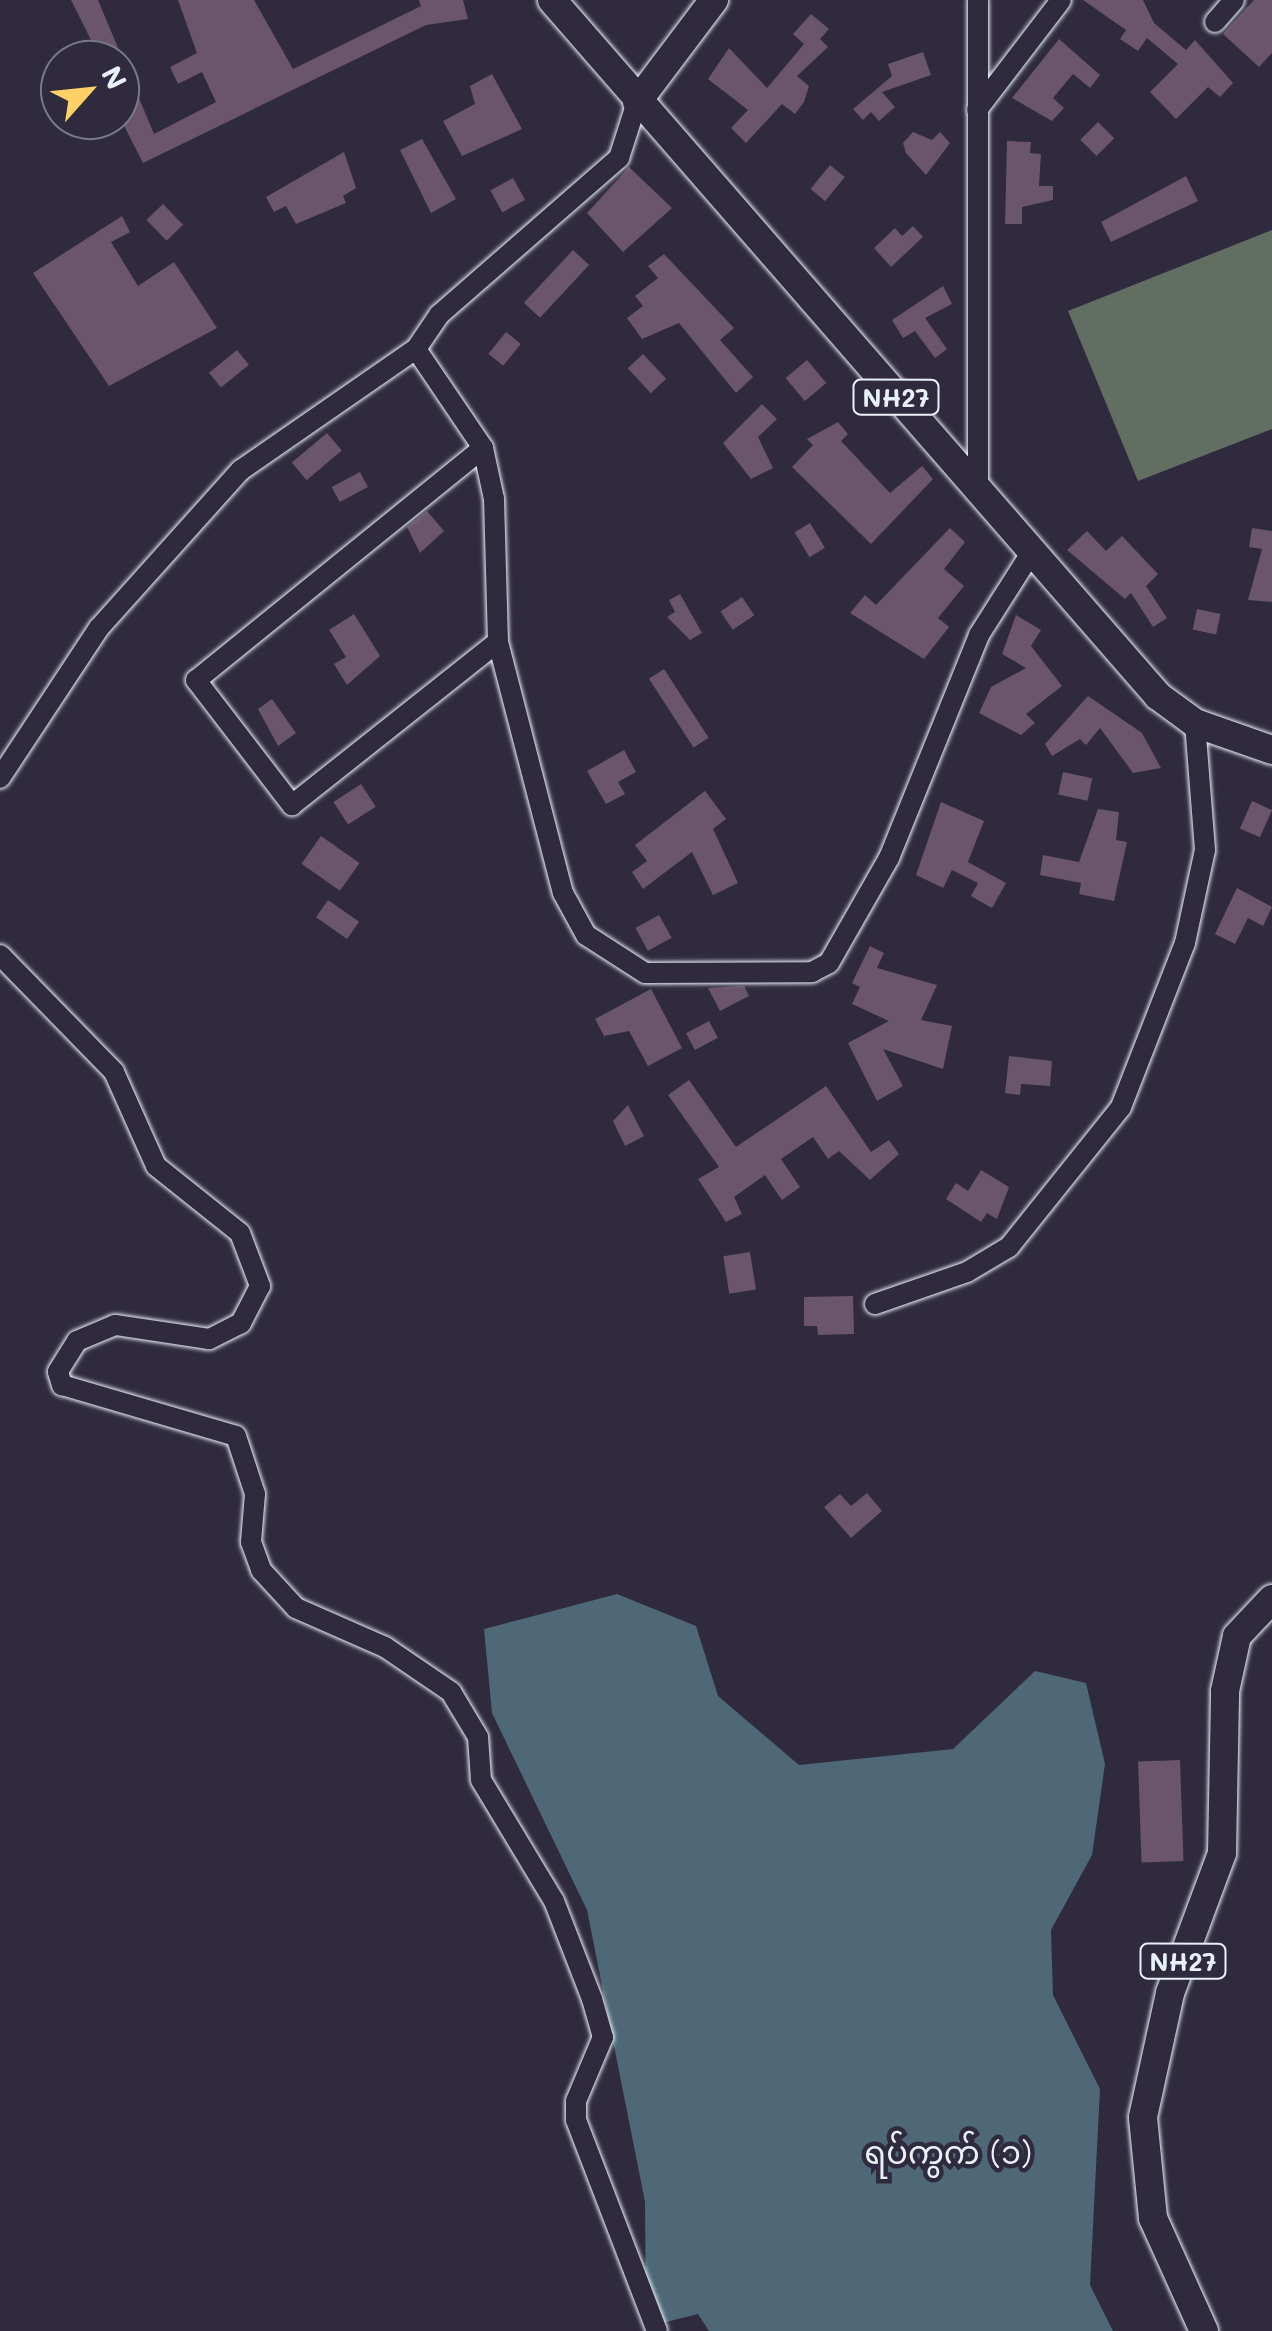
<!DOCTYPE html>
<meta charset="utf-8">
<style>
body{margin:0}
#map{position:relative;width:1272px;height:2331px;overflow:hidden;background:#2f2a3d;font-family:Mali,"Noto Sans Myanmar",sans-serif}
div>[style]{position:absolute}
[style*='--x']{left:calc(var(--x)*1px);top:calc(var(--y)*1px);width:calc(var(--w)*1px);rotate:calc(var(--a)*1deg)}
.green>*{inset:0;background:#636e62}
.water>*{inset:0;background:#4e6877}
.building>*{inset:0;background:#6a556a;transform-origin:0 0}
.roads{filter:drop-shadow(0 0 2px #e8f1f8) drop-shadow(0 0 2px #e8f1f8)}
.minor>*{height:20px;margin:-10px;padding:0 10px;transform-origin:10px;border-radius:10px;background:#2f2a3d}
.highway>*{height:28px;margin:-14px;padding:0 14px;transform-origin:14px;border-radius:14px;background:#2f2a3d}
span{translate:-50% -50%;white-space:nowrap;text-align:center;line-height:1.15;-webkit-text-stroke:9px #2f2a3d;paint-order:stroke}
.shield-label span{padding:2px 8px;background:#2f2a3d;border:2px solid;border-radius:8px;-webkit-text-stroke-width:0}
.shield-label{font-size:25px;color:#e8f1f8;font-weight:700}
.quarter-label{font-size:32px;color:#e8f1f8}
.north{position:absolute;left:40px;top:40px;width:100px;height:100px;box-sizing:border-box;background:#2f2a3d;border:2px solid #797a88;border-radius:50%;rotate:63deg;font-size:28px;font-weight:700;line-height:40px;text-align:center;color:#e8f1f8}
.north::after{content:'';display:block;margin:auto;width:35px;height:45px;background:#ffd166;clip-path:polygon(50% 0,100% 100%,50% 72%,0 100%)}
</style>
<div id="map">
<div class="green">
<i style="clip-path:polygon(1272px 230px,1272px 429px,1138px 481px,1068px 311px)"></i>
</div>
<div class="water">
<i style="clip-path:polygon(617px 1594px,696px 1626px,718px 1696px,799px 1765px,953px 1749px,1035px 1671px,1086px 1683px,1105px 1764px,1092px 1855px,1051px 1930px,1053px 1995px,1100px 2089px,1090px 2285px,1113px 2331px,709px 2331px,698px 2314px,646px 2327px,645px 2202px,587px 1910px,492px 1713px,484px 1629px)"></i>
</div>
<div class="building">
<i style="clip-path:polygon(71px 0,98px 0,154px 134px,216px 102px,202px 72px,178px 84px,170px 67px,197px 53px,178px 0,254px 0,293px 69px,421px 6px,419px 0,463px 0,468px 19px,426px 25px,143px 163px,120px 118px,120px 60px,101px 60px)"></i>
<i style="clip-path:polygon(1083px 0,1143px 0,1154px 23px,1186px 50px,1195px 40px,1233px 83px,1220px 97px,1208px 87px,1176px 119px,1150px 92px,1178px 64px,1147px 38px,1138px 51px,1120px 39px,1126px 30px)"></i>
<i style="clip-path:polygon(1254px 0,1272px 0,1272px 53px,1259px 67px,1223px 34px)"></i>
<i style="clip-path:polygon(811px 14px,829px 29px,820px 39px,828px 47px,797px 76px,809px 86px,804px 102px,795px 114px,782px 104px,746px 143px,731px 128px,748px 110px,708px 79px,729px 48px,767px 88px,804px 44px,793px 34px)"></i>
<i style="clip-path:polygon(1059px 39px,1100px 75px,1090px 88px,1073px 74px,1053px 98px,1064px 108px,1052px 121px,1012px 98px)"></i>
<i style="clip-path:polygon(923px 52px,931px 75px,882px 92px,895px 107px,879px 121px,871px 112px,863px 120px,853px 109px,892px 76px,888px 64px)"></i>
<i style="clip-path:polygon(492px 74px,522px 129px,462px 156px,443px 121px,475px 104px,470px 86px)"></i>
<i style="left:1098px;top:122px;width:23px;height:25px;rotate:45deg"></i>
<i style="clip-path:polygon(913px 132px,932px 140px,940px 132px,950px 143px,926px 175px,906px 153px,903px 143px)"></i>
<i style="clip-path:polygon(422px 139px,456px 199px,431px 213px,400px 150px)"></i>
<i style="clip-path:polygon(1007px 141px,1031px 142px,1030px 153px,1041px 154px,1039px 186px,1053px 186px,1053px 200px,1022px 207px,1022px 224px,1005px 224px)"></i>
<i style="clip-path:polygon(344px 152px,356px 188px,343px 196px,346px 203px,296px 224px,286px 206px,274px 212px,266px 197px)"></i>
<i style="left:830px;top:165px;width:19px;height:31px;rotate:39deg"></i>
<i style="clip-path:polygon(629px 167px,672px 208px,623px 252px,587px 213px)"></i>
<i style="clip-path:polygon(1186px 176px,1198px 201px,1111px 242px,1101px 222px)"></i>
<i style="left:513px;top:178px;width:25px;height:26px;rotate:61deg"></i>
<i style="left:163px;top:204px;width:29px;height:23px;rotate:46deg"></i>
<i style="clip-path:polygon(122px 216px,130px 232px,111px 242px,138px 286px,174px 262px,217px 328px,109px 386px,33px 273px)"></i>
<i style="clip-path:polygon(913px 226px,923px 237px,891px 267px,874px 248px,895px 228px,902px 236px)"></i>
<i style="left:573px;top:250px;width:22px;height:72px;rotate:43deg"></i>
<i style="clip-path:polygon(664px 254px,734px 328px,720px 340px,753px 377px,736px 393px,679px 323px,642px 339px,627px 318px,643px 306px,635px 296px,658px 278px,648px 266px)"></i>
<i style="clip-path:polygon(943px 286px,952px 304px,925px 318px,947px 349px,935px 358px,915px 331px,903px 338px,892px 320px)"></i>
<i style="left:506px;top:332px;width:19px;height:28px;rotate:39deg"></i>
<i style="left:237px;top:350px;width:19px;height:36px;rotate:51deg"></i>
<i style="left:643px;top:354px;width:34px;height:21px;rotate:47deg"></i>
<i style="left:807px;top:360px;width:30px;height:28px;rotate:50deg"></i>
<i style="clip-path:polygon(762px 404px,777px 419px,758px 437px,773px 468px,751px 479px,723px 443px)"></i>
<i style="clip-path:polygon(838px 422px,848px 434px,841px 441px,890px 493px,922px 466px,933px 479px,871px 544px,792px 467px,813px 445px,807px 439px)"></i>
<i style="left:327px;top:433px;width:23px;height:46px;rotate:50deg"></i>
<i style="left:360px;top:472px;width:17px;height:32px;rotate:62deg"></i>
<i style="clip-path:polygon(427px 511px,444px 531px,420px 553px,407px 527px)"></i>
<i style="left:810px;top:523px;width:29px;height:18px;rotate:59deg"></i>
<i style="clip-path:polygon(950px 528px,965px 542px,944px 569px,964px 586px,938px 618px,949px 627px,924px 659px,850px 613px,865px 595px,876px 605px)"></i>
<i style="clip-path:polygon(1252px 528px,1272px 531px,1272px 602px,1248px 600px,1262px 549px,1249px 547px)"></i>
<i style="clip-path:polygon(1087px 531px,1106px 551px,1122px 536px,1158px 574px,1146px 586px,1167px 618px,1153px 627px,1131px 593px,1125px 599px,1067px 550px)"></i>
<i style="clip-path:polygon(680px 594px,702px 633px,690px 640px,667px 617px,675px 612px,669px 600px)"></i>
<i style="left:742px;top:597px;width:22px;height:26px;rotate:56deg"></i>
<i style="left:1197px;top:609px;width:24px;height:21px;rotate:12deg"></i>
<i style="clip-path:polygon(354px 614px,380px 656px,347px 685px,334px 664px,346px 657px,329px 630px)"></i>
<i style="clip-path:polygon(1016px 615px,1041px 630px,1031px 646px,1062px 686px,1026px 714px,1035px 723px,1021px 735px,979px 713px,991px 687px,1026px 668px,1002px 654px)"></i>
<i style="left:664px;top:669px;width:82px;height:18px;rotate:57deg"></i>
<i style="clip-path:polygon(1088px 696px,1142px 733px,1161px 768px,1133px 773px,1100px 728px,1086px 745px,1080px 739px,1052px 756px,1045px 744px)"></i>
<i style="clip-path:polygon(272px 699px,296px 733px,278px 746px,258px 709px)"></i>
<i style="clip-path:polygon(624px 750px,636px 772px,618px 782px,625px 794px,606px 804px,587px 771px)"></i>
<i style="left:1063px;top:772px;width:30px;height:23px;rotate:12deg"></i>
<i style="left:361px;top:784px;width:27px;height:33px;rotate:57deg"></i>
<i style="clip-path:polygon(705px 791px,726px 819px,713px 829px,738px 883px,713px 895px,692px 852px,643px 889px,632px 872px,647px 861px,635px 845px)"></i>
<i style="left:1252px;top:801px;width:22px;height:30px;rotate:24deg"></i>
<i style="clip-path:polygon(941px 802px,984px 821px,968px 862px,1006px 883px,992px 908px,971px 896px,978px 883px,952px 870px,943px 888px,916px 875px)"></i>
<i style="clip-path:polygon(1098px 809px,1119px 812px,1116px 840px,1127px 842px,1114px 901px,1079px 894px,1081px 883px,1040px 875px,1043px 855px,1079px 862px)"></i>
<i style="left:321px;top:836px;width:47px;height:34px;rotate:35deg"></i>
<i style="clip-path:polygon(1237px 888px,1272px 907px,1263px 926px,1248px 918px,1235px 944px,1215px 934px)"></i>
<i style="left:328px;top:900px;width:38px;height:21px;rotate:35deg"></i>
<i style="left:659px;top:915px;width:26px;height:27px;rotate:61deg"></i>
<i style="clip-path:polygon(870px 946px,884px 953px,877px 968px,937px 985px,921px 1020px,952px 1026px,943px 1069px,883px 1049px,903px 1086px,877px 1101px,848px 1043px,889px 1021px,852px 1004px,860px 987px,852px 983px)"></i>
<i style="clip-path:polygon(744px 986px,749px 996px,720px 1011px,708px 988px)"></i>
<i style="clip-path:polygon(651px 989px,682px 1048px,648px 1066px,629px 1031px,604px 1036px,595px 1019px)"></i>
<i style="left:709px;top:1021px;width:19px;height:26px;rotate:62deg"></i>
<i style="clip-path:polygon(1009px 1056px,1052px 1061px,1050px 1086px,1021px 1084px,1020px 1095px,1005px 1093px)"></i>
<i style="clip-path:polygon(689px 1080px,736px 1147px,826px 1086px,871px 1152px,889px 1140px,899px 1154px,870px 1180px,839px 1151px,828px 1159px,813px 1137px,781px 1159px,800px 1187px,782px 1200px,765px 1175px,734px 1197px,742px 1214px,726px 1222px,698px 1179px,719px 1167px,668px 1095px)"></i>
<i style="clip-path:polygon(628px 1105px,644px 1136px,625px 1146px,613px 1121px)"></i>
<i style="clip-path:polygon(981px 1170px,1009px 1187px,997px 1219px,987px 1213px,981px 1222px,946px 1199px,956px 1183px,968px 1191px)"></i>
<i style="left:750px;top:1252px;width:38px;height:27px;rotate:81deg"></i>
<i style="clip-path:polygon(853px 1296px,854px 1334px,818px 1335px,817px 1326px,804px 1326px,804px 1297px)"></i>
<i style="clip-path:polygon(867px 1493px,882px 1511px,851px 1538px,824px 1507px,840px 1494px,851px 1506px)"></i>
<i style="left:1180px;top:1760px;width:101px;height:42px;rotate:88deg"></i>
</div>
<div class="roads">
<div class="minor">
<i style="--x:1215;--y:22;--w:29;--a:-49"></i>
<i style="--x:977;--y:110;--w:138;--a:-52.6"></i>
<i style="--x:416;--y:349;--w:120;--a:55.9"></i>
<i style="--x:483;--y:448;--w:52;--a:77.8"></i>
<i style="--x:494;--y:499;--w:143;--a:88.4"></i>
<i style="--x:498;--y:642;--w:259;--a:75.5"></i>
<i style="--x:563;--y:893;--w:48;--a:61.3"></i>
<i style="--x:586;--y:935;--w:70;--a:32.8"></i>
<i style="--x:645;--y:973;--w:167;--a:-0.3"></i>
<i style="--x:812;--y:972;--w:19;--a:-28"></i>
<i style="--x:829;--y:963;--w:121;--a:-60.3"></i>
<i style="--x:889;--y:858;--w:240;--a:-68"></i>
<i style="--x:979;--y:635;--w:97;--a:-57.6"></i>
<i style="--x:483;--y:448;--w:369;--a:141"></i>
<i style="--x:196;--y:680;--w:158;--a:52.5"></i>
<i style="--x:292;--y:805;--w:263;--a:-38.4"></i>
<i style="--x:978;--y:491;--w:491;--a:-90"></i>
<i style="--x:0;--y:778;--w:180;--a:-56.6"></i>
<i style="--x:99;--y:628;--w:212;--a:-48.1"></i>
<i style="--x:241;--y:470;--w:213;--a:-34.7"></i>
<i style="--x:416;--y:349;--w:41;--a:-55.9"></i>
<i style="--x:439;--y:315;--w:239;--a:-41.1"></i>
<i style="--x:619;--y:158;--w:59;--a:-72.2"></i>
<i style="--x:0;--y:955;--w:163;--a:45.7"></i>
<i style="--x:114;--y:1072;--w:103;--a:65.9"></i>
<i style="--x:156;--y:1166;--w:107;--a:38.6"></i>
<i style="--x:240;--y:1233;--w:57;--a:69.3"></i>
<i style="--x:260;--y:1286;--w:42;--a:117.2"></i>
<i style="--x:241;--y:1323;--w:36;--a:153"></i>
<i style="--x:209;--y:1339;--w:95;--a:-171.5"></i>
<i style="--x:115;--y:1325;--w:41;--a:157.2"></i>
<i style="--x:77;--y:1341;--w:36;--a:122"></i>
<i style="--x:58;--y:1372;--w:14;--a:73"></i>
<i style="--x:62;--y:1385;--w:181;--a:16.3"></i>
<i style="--x:236;--y:1436;--w:61;--a:71.9"></i>
<i style="--x:255;--y:1494;--w:48;--a:94.8"></i>
<i style="--x:251;--y:1542;--w:30;--a:70"></i>
<i style="--x:261;--y:1570;--w:52;--a:47.4"></i>
<i style="--x:296;--y:1608;--w:97;--a:23.7"></i>
<i style="--x:385;--y:1647;--w:80;--a:34.3"></i>
<i style="--x:451;--y:1692;--w:52;--a:59"></i>
<i style="--x:478;--y:1737;--w:43;--a:86"></i>
<i style="--x:481;--y:1780;--w:141;--a:58.9"></i>
<i style="--x:554;--y:1901;--w:105;--a:68.8"></i>
<i style="--x:592;--y:1999;--w:40;--a:74"></i>
<i style="--x:603;--y:2037;--w:69;--a:112.9"></i>
<i style="--x:576;--y:2101;--w:19;--a:90"></i>
<i style="--x:576;--y:2120;--w:226;--a:69"></i>
<i style="--x:875;--y:1304;--w:97;--a:-19.2"></i>
<i style="--x:967;--y:1272;--w:49;--a:-30.8"></i>
<i style="--x:1009;--y:1247;--w:179;--a:-51.3"></i>
<i style="--x:1121;--y:1107;--w:176;--a:-68.7"></i>
<i style="--x:1185;--y:943;--w:95;--a:-77.9"></i>
<i style="--x:1205;--y:850;--w:127;--a:-94.5"></i>
</div>
<div class="highway">
<i style="--x:552;--y:0;--w:923;--a:48.95"></i>
<i style="--x:1158;--y:696;--w:46;--a:36.1"></i>
<i style="--x:1195;--y:723;--w:82;--a:19.3"></i>
<i style="--x:637;--y:102;--w:128;--a:-53"></i>
<i style="--x:1204;--y:2331;--w:124;--a:-114.3"></i>
<i style="--x:1153;--y:2218;--w:101;--a:-95.7"></i>
<i style="--x:1143;--y:2117;--w:127;--a:-77.7"></i>
<i style="--x:1170;--y:1993;--w:149;--a:-69.6"></i>
<i style="--x:1222;--y:1853;--w:162;--a:-88.9"></i>
<i style="--x:1225;--y:1691;--w:56;--a:-77.7"></i>
<i style="--x:1237;--y:1636;--w:51;--a:-46.6"></i>
</div>
</div>
<div class="shield-label">
<span style="left:896px;top:397px">NH27</span>
<span style="left:1183px;top:1961px">NH27</span>
</div>
<div class="quarter-label">
<span style="left:948px;top:2151px">ရပ်ကွက် (၁)</span>
</div>
<div class="north">N</div>
</div>
